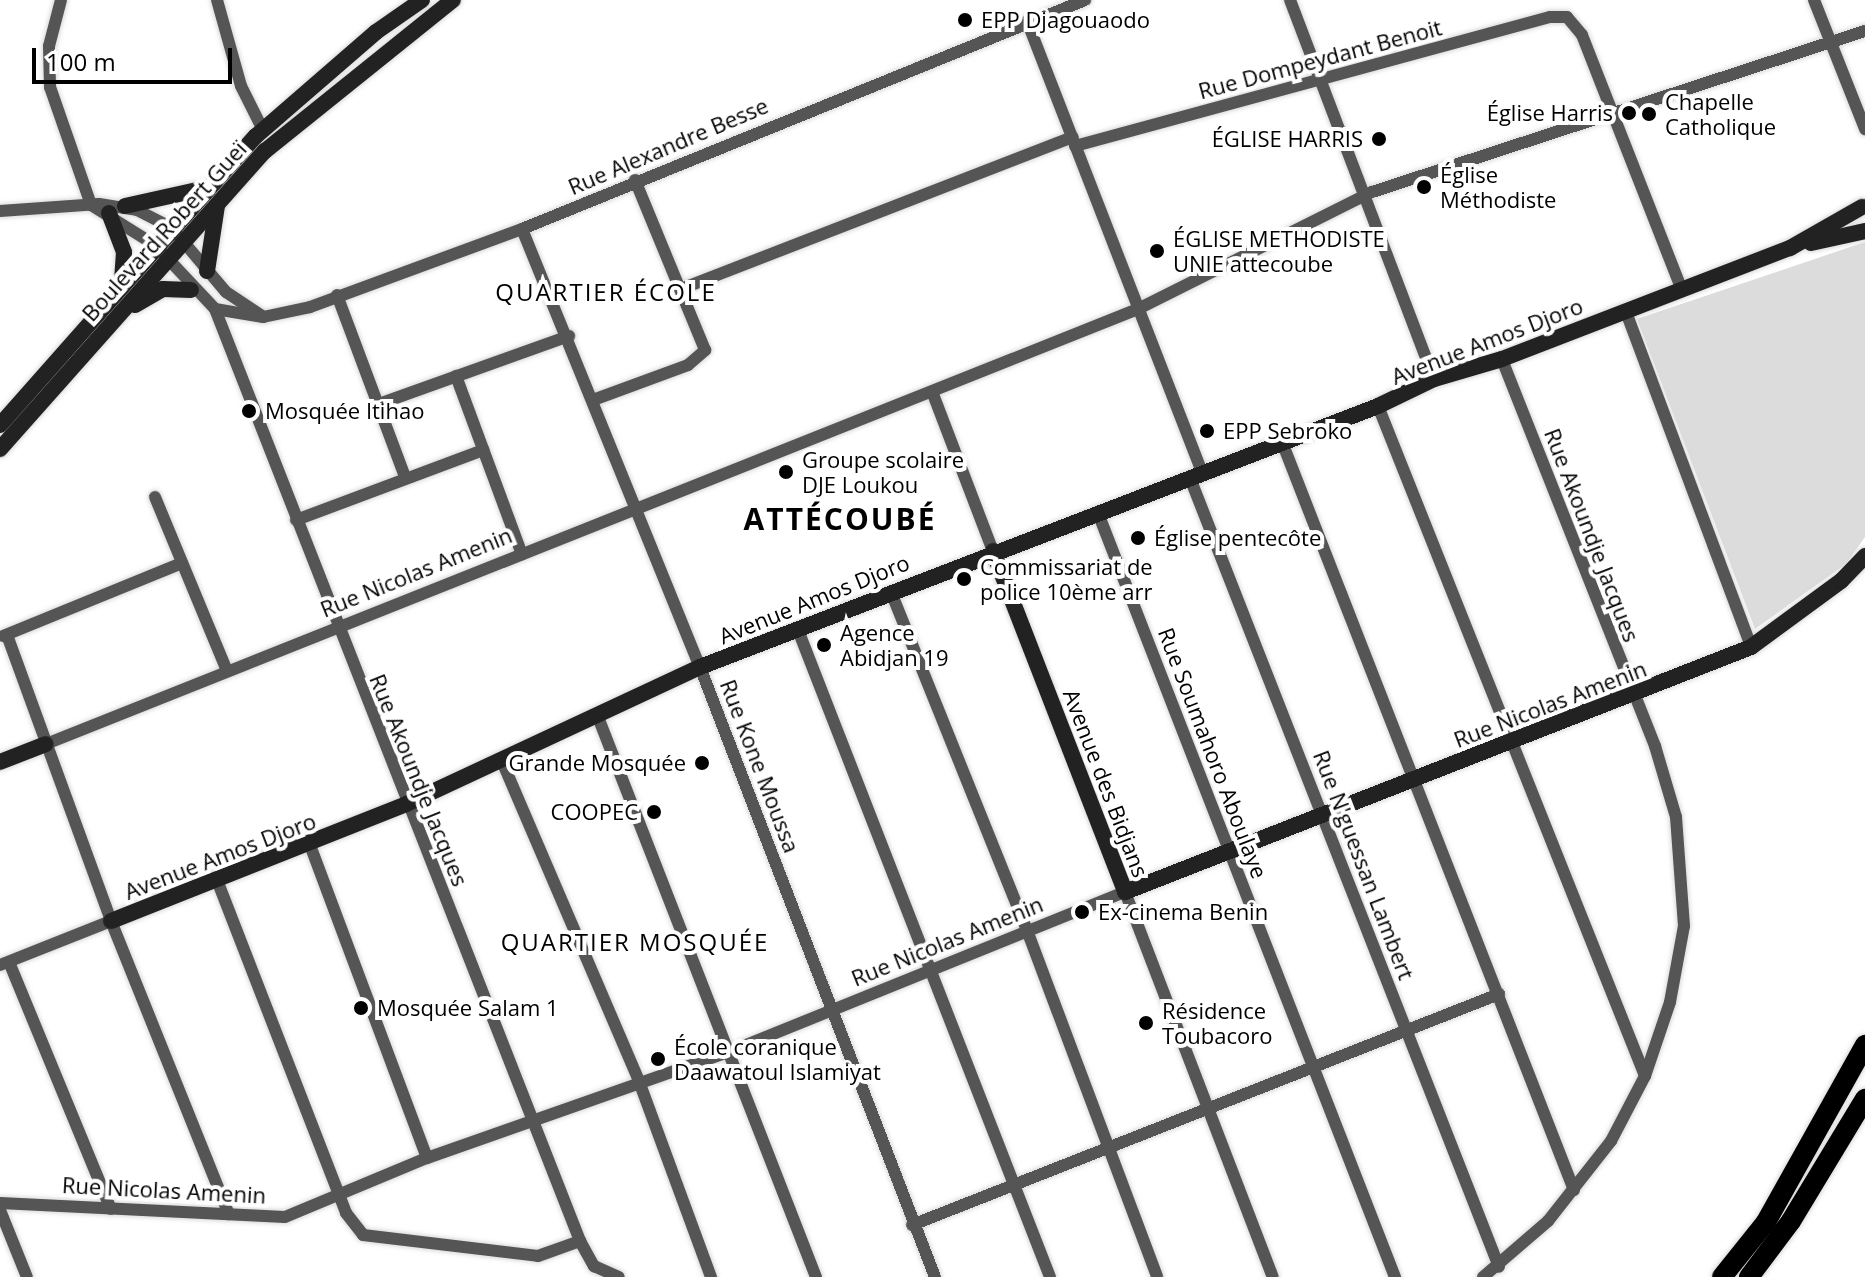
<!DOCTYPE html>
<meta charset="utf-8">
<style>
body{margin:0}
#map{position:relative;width:1865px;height:1277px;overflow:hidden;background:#fff;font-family:"Open Sans",sans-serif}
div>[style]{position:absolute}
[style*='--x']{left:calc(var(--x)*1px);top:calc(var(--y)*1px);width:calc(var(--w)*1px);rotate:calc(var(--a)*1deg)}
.green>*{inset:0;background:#dcdcdc}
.roads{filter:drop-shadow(0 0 2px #dbdbdb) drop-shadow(0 0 2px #dbdbdb)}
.street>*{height:12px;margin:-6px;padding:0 6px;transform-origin:6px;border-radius:6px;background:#555}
.secondary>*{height:16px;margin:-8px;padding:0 8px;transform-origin:8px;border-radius:8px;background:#222}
.primary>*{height:20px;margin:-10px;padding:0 10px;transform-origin:10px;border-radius:10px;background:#000}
.dots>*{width:22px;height:22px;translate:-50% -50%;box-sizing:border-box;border:4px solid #fff;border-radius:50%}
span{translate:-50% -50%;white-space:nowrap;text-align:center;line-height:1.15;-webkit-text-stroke:8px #fff;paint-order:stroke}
.poi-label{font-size:22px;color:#000}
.left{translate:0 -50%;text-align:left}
.right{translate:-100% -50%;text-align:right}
.street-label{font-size:22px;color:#000}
.neighbourhood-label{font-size:24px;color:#000;letter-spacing:2px}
.district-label{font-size:30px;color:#000;font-weight:700;letter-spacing:2px}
.scale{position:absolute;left:32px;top:48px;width:200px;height:36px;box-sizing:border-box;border:4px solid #000;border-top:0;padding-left:10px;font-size:24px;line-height:28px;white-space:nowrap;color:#000;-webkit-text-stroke:6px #fff;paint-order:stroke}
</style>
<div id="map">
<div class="green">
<i style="clip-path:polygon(1865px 242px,1865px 537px,1846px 564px,1755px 629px,1637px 319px)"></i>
</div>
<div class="roads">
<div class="street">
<i style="--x:61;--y:0;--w:48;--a:104.6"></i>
<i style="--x:49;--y:46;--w:41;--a:88.6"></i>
<i style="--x:50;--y:87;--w:125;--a:70.8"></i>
<i style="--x:217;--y:0;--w:89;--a:74.4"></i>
<i style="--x:241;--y:86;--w:49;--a:63.4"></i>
<i style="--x:1290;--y:0;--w:405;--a:69.2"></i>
<i style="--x:1814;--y:0;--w:139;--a:68.4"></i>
<i style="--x:1027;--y:21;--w:486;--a:68.8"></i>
<i style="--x:1075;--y:146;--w:492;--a:-15.2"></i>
<i style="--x:1550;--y:17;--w:17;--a:0"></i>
<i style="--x:1567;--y:17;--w:23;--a:50"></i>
<i style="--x:1582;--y:35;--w:274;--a:68.6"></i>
<i style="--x:91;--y:205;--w:75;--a:32"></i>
<i style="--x:155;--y:245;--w:88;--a:46.8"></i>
<i style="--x:215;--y:309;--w:1001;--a:68.61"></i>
<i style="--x:580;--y:1241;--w:29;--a:61"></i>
<i style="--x:594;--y:1266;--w:27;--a:24"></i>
<i style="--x:0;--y:211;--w:99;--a:-4"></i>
<i style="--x:99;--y:204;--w:38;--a:9"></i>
<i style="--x:137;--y:210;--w:38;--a:27"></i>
<i style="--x:171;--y:227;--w:85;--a:49.8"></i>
<i style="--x:226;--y:292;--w:43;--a:33.7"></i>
<i style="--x:522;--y:229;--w:473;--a:67.9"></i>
<i style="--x:700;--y:667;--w:654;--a:68.93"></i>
<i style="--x:681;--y:289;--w:420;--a:-21.2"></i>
<i style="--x:337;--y:295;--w:194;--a:69.5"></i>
<i style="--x:215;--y:309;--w:49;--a:9.5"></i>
<i style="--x:263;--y:317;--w:48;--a:-12"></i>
<i style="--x:310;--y:307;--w:226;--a:-20.2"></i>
<i style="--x:522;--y:229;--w:608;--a:-22.13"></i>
<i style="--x:1626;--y:312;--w:358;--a:69.5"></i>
<i style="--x:456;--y:376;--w:190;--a:69.7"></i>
<i style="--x:933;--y:394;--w:168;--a:69.1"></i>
<i style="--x:593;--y:400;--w:101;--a:-20.2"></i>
<i style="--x:688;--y:365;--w:23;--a:-41"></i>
<i style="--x:705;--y:350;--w:184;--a:-112.4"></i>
<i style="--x:379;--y:404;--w:202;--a:-19.7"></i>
<i style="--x:1378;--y:406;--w:721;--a:68.27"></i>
<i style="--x:1282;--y:442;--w:803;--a:68.68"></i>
<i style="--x:1190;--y:478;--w:847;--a:68.61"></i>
<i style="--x:155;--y:497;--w:188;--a:67.5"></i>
<i style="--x:1098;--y:513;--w:820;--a:68.76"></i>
<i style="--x:296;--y:520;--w:200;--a:-20.5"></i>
<i style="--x:891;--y:592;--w:367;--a:68.1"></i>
<i style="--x:1028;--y:933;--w:367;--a:69.4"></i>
<i style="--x:798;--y:630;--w:694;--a:68.72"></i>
<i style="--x:7;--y:635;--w:304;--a:70"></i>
<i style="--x:111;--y:921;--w:316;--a:68.1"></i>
<i style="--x:3;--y:636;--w:193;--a:-22.2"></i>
<i style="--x:598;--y:717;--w:601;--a:68.73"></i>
<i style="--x:46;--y:744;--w:1175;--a:-21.72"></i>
<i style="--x:1138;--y:309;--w:262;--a:-26.6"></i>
<i style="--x:1372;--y:192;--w:519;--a:-18.09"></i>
<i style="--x:501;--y:759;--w:353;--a:66.8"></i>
<i style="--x:640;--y:1084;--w:206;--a:69.8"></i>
<i style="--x:310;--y:845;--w:334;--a:69.5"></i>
<i style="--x:217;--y:880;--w:357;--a:68.8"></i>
<i style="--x:346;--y:1213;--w:28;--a:52"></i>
<i style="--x:363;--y:1235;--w:176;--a:6.8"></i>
<i style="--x:538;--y:1256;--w:45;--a:-19.7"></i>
<i style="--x:9;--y:962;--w:267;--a:67.6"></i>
<i style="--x:0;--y:965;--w:119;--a:-21.6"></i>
<i style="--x:0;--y:1203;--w:285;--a:2.8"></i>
<i style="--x:285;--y:1217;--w:154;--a:-22.6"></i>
<i style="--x:427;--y:1158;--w:322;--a:-19.4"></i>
<i style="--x:731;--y:1051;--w:425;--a:-22"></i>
<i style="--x:1125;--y:892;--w:412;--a:69"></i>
<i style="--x:0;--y:1210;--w:72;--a:68.1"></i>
<i style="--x:912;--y:1225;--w:631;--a:-21.48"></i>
<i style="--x:1483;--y:1277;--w:86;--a:-40.7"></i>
<i style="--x:1548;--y:1221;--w:102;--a:-51.8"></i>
<i style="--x:1611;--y:1141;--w:73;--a:-62.4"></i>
<i style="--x:1645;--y:1076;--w:78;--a:-71.3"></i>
<i style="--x:1670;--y:1002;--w:77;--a:-79.6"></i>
<i style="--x:1684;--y:926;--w:109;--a:-94.2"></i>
<i style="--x:1676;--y:817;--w:74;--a:-106.5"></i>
<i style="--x:1655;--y:746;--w:416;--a:-111.6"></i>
</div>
<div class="secondary">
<i style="--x:125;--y:206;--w:83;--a:-12.5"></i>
<i style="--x:109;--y:213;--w:42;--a:69"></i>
<i style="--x:124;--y:252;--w:31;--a:94"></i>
<i style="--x:1811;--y:243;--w:55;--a:-12.5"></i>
<i style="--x:207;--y:271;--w:66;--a:-81.3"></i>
<i style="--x:135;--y:305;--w:32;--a:-30"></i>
<i style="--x:163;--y:289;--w:28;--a:2"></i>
<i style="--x:0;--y:425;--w:386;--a:-48.5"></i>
<i style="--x:256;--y:136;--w:159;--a:-40.9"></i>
<i style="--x:376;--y:32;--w:56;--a:-34.8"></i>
<i style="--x:0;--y:449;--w:399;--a:-48.4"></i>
<i style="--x:265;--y:151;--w:241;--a:-38.8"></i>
<i style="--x:993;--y:551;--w:366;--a:68.8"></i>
<i style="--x:1125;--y:892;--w:672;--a:-21.37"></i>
<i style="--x:1751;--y:647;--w:112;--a:-36.3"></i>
<i style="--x:1841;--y:581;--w:35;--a:-46"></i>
<i style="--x:0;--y:762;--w:49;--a:-21.4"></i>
<i style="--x:111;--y:921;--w:317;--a:-21.6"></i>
<i style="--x:406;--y:804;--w:324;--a:-25"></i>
<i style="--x:700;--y:667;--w:727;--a:-21.05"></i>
<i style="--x:1378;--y:406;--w:62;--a:-25.7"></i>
<i style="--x:1434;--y:379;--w:71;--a:-16.4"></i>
<i style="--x:1502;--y:359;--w:309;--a:-21.1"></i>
<i style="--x:1790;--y:248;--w:83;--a:-29.7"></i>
</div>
<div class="primary">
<i style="--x:1722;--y:1277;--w:70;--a:-51.3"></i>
<i style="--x:1766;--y:1222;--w:203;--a:-60.8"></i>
<i style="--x:1749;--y:1277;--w:70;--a:-53.1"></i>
<i style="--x:1791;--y:1221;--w:143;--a:-58.8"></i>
</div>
</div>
<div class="dots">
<i style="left:965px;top:20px;background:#000"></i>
<i style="left:1629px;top:113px;background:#000"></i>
<i style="left:1649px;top:114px;background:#000"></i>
<i style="left:1379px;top:139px;background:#000"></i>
<i style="left:1424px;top:187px;background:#000"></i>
<i style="left:1157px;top:251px;background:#000"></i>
<i style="left:249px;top:411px;background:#000"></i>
<i style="left:1207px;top:431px;background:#000"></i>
<i style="left:786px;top:472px;background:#000"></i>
<i style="left:1138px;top:538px;background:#000"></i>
<i style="left:964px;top:579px;background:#000"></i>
<i style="left:824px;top:645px;background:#000"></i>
<i style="left:702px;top:763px;background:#000"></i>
<i style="left:654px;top:812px;background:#000"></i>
<i style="left:1082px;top:912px;background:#000"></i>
<i style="left:361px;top:1008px;background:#000"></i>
<i style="left:1146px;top:1023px;background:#000"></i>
<i style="left:658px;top:1059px;background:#000"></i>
</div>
<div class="poi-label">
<span class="left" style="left:981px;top:20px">EPP Djagouaodo</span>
<span class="left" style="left:1665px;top:114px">Chapelle<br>Catholique</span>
<span class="right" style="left:1613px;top:113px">Église Harris</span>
<span class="right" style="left:1363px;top:139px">ÉGLISE HARRIS</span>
<span class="left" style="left:1440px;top:187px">Église<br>Méthodiste</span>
<span class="left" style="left:1173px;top:251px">ÉGLISE METHODISTE<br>UNIE attecoube</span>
<span class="left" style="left:265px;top:411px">Mosquée Itihao</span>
<span class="left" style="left:1223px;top:431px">EPP Sebroko</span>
<span class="left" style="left:802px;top:472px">Groupe scolaire<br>DJE Loukou</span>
<span class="left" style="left:1154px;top:538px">Église pentecôte</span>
<span class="left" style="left:980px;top:579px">Commissariat de<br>police 10ème arr</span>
<span class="left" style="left:840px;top:645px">Agence<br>Abidjan 19</span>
<span class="right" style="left:686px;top:763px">Grande Mosquée</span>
<span class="right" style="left:638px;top:812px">COOPEC</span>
<span class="left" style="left:1098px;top:912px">Ex-cinema Benin</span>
<span class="left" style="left:377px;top:1008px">Mosquée Salam 1</span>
<span class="left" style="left:1162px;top:1023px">Résidence<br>Toubacoro</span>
<span class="left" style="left:674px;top:1059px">École coranique<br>Daawatoul Islamiyat</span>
</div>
<div class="street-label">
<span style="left:1320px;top:59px;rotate:-15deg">Rue Dompeydant Benoit</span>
<span style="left:668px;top:146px;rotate:-23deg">Rue Alexandre Besse</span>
<span style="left:164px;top:231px;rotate:-48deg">Boulevard Robert Gueï</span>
<span style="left:1487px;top:341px;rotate:-21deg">Avenue Amos Djoro</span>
<span style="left:1592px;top:535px;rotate:69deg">Rue Akoundje Jacques</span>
<span style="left:416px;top:572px;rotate:-22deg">Rue Nicolas Amenin</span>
<span style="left:814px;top:599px;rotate:-22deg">Avenue Amos Djoro</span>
<span style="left:1550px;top:704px;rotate:-21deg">Rue Nicolas Amenin</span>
<span style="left:1213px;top:753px;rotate:69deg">Rue Soumahoro Aboulaye</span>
<span style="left:760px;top:766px;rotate:69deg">Rue Kone Moussa</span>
<span style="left:419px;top:780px;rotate:68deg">Rue Akoundje Jacques</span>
<span style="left:1106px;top:783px;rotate:69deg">Avenue des Bidjans</span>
<span style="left:220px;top:856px;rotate:-21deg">Avenue Amos Djoro</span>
<span style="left:1364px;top:865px;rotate:69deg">Rue N'guessan Lambert</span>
<span style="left:947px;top:941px;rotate:-22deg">Rue Nicolas Amenin</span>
<span style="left:164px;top:1190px;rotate:3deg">Rue Nicolas Amenin</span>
</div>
<div class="neighbourhood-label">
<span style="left:606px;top:292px">QUARTIER ÉCOLE</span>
<span style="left:635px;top:942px">QUARTIER MOSQUÉE</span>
</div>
<div class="district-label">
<span style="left:840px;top:519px">ATTÉCOUBÉ</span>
</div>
<div class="scale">100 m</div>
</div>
